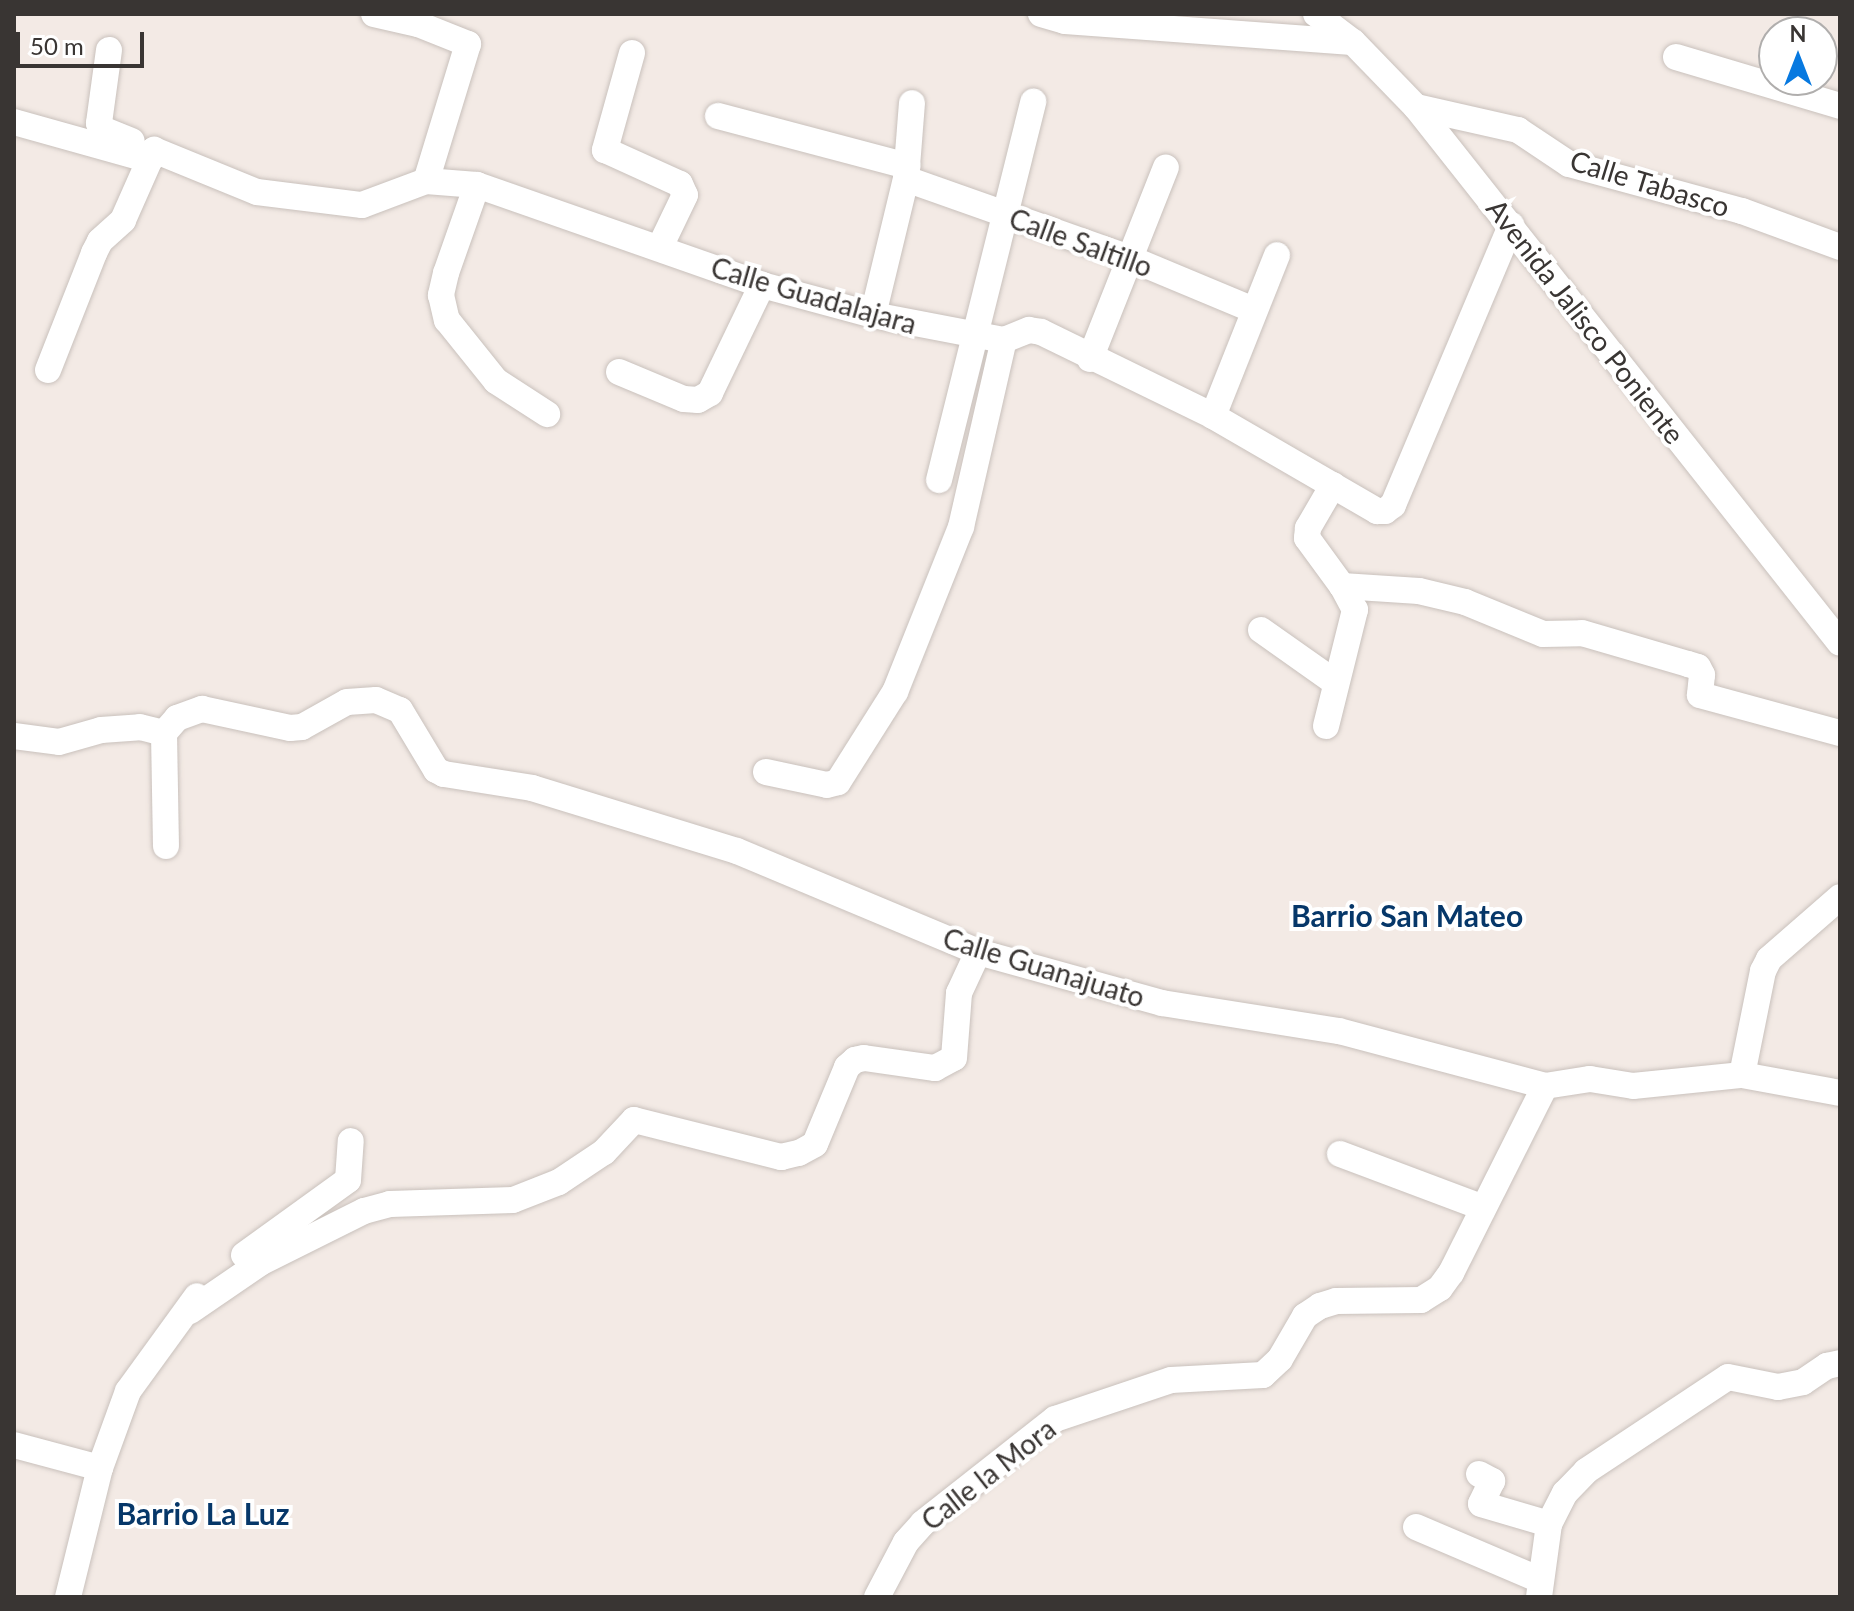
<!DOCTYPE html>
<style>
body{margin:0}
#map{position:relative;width:1854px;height:1611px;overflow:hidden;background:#f3eae5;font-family:Lato,sans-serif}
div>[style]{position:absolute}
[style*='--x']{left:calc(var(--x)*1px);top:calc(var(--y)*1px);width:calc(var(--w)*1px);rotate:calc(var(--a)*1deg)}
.roads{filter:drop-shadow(0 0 2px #c9c1bc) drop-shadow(0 0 2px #c9c1bc)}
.minor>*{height:26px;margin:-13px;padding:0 13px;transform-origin:13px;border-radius:13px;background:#fff}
span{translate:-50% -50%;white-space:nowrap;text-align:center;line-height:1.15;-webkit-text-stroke:8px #fff;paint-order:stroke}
.street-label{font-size:28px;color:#393533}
.neighbourhood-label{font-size:30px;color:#063769;font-weight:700}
.frame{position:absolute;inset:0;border:16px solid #393533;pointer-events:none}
.north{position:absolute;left:1758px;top:16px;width:80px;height:80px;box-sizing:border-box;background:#fff;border:2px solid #b0aead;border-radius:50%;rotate:0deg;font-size:22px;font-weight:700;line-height:32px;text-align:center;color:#393533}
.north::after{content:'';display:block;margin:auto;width:28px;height:36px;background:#0779e0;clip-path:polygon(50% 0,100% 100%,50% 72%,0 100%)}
.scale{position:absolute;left:16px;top:32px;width:128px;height:36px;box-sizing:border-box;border:4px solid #393533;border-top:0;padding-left:10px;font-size:24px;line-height:28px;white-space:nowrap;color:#393533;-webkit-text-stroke:6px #fff;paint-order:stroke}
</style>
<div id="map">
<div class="roads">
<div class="minor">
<i style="--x:374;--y:14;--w:45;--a:12.8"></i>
<i style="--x:418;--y:24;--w:54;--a:21.8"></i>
<i style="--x:468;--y:44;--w:143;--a:107"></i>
<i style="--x:1041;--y:14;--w:25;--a:16"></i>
<i style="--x:1065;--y:21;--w:288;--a:4.2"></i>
<i style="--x:1316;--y:14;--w:46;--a:37.1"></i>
<i style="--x:1353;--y:42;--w:91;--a:45.9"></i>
<i style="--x:1416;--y:107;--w:683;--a:51.65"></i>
<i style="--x:109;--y:50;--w:74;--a:97.8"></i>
<i style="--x:99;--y:123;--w:7;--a:63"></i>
<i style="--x:102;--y:129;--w:32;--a:22"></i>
<i style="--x:632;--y:53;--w:101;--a:105.6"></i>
<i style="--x:605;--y:150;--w:82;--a:24.4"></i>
<i style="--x:680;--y:184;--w:12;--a:66"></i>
<i style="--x:685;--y:195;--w:58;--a:115.7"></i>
<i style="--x:1676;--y:57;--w:171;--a:16.6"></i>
<i style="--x:1416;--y:107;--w:105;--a:12.7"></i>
<i style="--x:1518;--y:130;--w:61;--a:33.7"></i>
<i style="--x:1569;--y:164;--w:179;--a:15.2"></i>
<i style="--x:1742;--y:211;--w:104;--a:20.2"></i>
<i style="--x:718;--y:116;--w:196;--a:14.8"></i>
<i style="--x:14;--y:122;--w:141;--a:15.6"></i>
<i style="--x:906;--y:179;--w:237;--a:19.5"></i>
<i style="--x:1129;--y:258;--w:135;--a:22.6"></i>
<i style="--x:477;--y:185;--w:93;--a:109.4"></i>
<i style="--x:446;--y:273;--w:23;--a:103"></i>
<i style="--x:441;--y:295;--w:26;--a:77"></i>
<i style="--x:447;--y:320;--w:78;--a:51.2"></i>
<i style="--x:496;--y:381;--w:61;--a:32.9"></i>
<i style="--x:873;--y:315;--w:140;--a:-76.4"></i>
<i style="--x:906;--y:179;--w:76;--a:-85.5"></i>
<i style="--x:1090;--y:359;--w:206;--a:-68.4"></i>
<i style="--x:48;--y:370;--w:126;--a:-68.5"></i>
<i style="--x:94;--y:253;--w:13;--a:-63"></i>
<i style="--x:100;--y:241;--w:31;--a:-42"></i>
<i style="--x:123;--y:220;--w:77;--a:-66.1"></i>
<i style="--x:154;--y:150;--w:111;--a:22.2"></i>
<i style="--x:257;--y:192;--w:106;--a:7.1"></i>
<i style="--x:362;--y:205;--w:68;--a:-20.6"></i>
<i style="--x:426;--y:181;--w:51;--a:4.5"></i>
<i style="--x:477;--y:185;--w:302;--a:19.3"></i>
<i style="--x:762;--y:285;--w:115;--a:15.1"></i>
<i style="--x:873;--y:315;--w:133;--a:10.8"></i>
<i style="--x:1004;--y:340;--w:27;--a:-22"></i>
<i style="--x:1029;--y:330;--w:12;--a:9"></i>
<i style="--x:1041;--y:332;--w:191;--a:26"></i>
<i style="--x:1213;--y:416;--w:190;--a:30.1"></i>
<i style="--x:1377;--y:511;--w:8;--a:0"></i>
<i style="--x:1385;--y:511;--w:10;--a:-37"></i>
<i style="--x:1393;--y:505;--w:304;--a:-67.1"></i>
<i style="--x:619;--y:372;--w:70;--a:22.6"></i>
<i style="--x:684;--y:399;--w:14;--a:4"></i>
<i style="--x:698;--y:400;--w:14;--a:-30"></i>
<i style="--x:710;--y:393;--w:120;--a:-64.3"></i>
<i style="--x:1213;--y:416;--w:173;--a:-68.3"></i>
<i style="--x:939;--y:480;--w:390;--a:-76"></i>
<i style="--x:1333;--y:485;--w:50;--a:120.2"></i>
<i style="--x:1308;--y:528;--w:10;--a:96"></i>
<i style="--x:1307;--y:538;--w:59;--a:53.9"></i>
<i style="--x:1342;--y:586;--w:77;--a:3.7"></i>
<i style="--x:1419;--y:591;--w:47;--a:13.4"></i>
<i style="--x:1465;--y:602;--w:84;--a:22.3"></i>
<i style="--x:1543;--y:634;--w:39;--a:-1"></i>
<i style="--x:1582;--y:633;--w:110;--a:16.3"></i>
<i style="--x:1688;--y:664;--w:10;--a:17"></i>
<i style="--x:1698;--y:667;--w:9;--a:63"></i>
<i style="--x:1702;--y:675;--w:20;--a:96"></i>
<i style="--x:1700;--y:695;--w:145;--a:15.2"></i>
<i style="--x:1261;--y:630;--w:92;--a:35.2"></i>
<i style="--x:1326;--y:726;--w:120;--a:-76"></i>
<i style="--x:1355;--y:610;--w:27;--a:-118"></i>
<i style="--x:164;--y:733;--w:113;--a:89"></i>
<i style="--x:14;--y:736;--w:45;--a:7.6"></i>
<i style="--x:59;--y:742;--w:44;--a:-15.9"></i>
<i style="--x:101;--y:730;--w:39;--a:-4"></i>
<i style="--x:140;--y:727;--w:25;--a:14"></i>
<i style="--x:164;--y:733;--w:20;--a:-49"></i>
<i style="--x:177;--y:718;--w:27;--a:-20"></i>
<i style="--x:202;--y:709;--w:90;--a:12.2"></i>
<i style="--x:290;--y:728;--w:12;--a:-5"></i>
<i style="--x:302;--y:727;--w:51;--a:-29.1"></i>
<i style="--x:347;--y:702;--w:29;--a:-4"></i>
<i style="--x:376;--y:700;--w:26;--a:23"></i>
<i style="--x:400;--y:710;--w:70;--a:59"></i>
<i style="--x:436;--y:770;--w:9;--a:27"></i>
<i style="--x:444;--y:774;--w:89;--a:9"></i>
<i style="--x:532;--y:788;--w:214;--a:17.1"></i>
<i style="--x:737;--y:851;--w:261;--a:22.7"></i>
<i style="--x:978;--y:952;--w:191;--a:15.5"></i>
<i style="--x:1162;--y:1003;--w:179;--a:9"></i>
<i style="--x:1339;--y:1031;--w:213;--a:14.9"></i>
<i style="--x:1545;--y:1086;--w:46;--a:-8.8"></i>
<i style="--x:1590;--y:1079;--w:44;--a:9.2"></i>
<i style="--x:1633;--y:1086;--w:110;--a:-5.8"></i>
<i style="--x:1742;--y:1075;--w:100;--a:10.4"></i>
<i style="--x:766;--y:772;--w:62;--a:12"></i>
<i style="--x:827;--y:785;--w:11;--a:-15"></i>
<i style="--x:838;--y:782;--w:107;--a:-57.7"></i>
<i style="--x:895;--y:692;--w:178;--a:-68.2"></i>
<i style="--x:961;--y:527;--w:192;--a:-77.1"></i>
<i style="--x:1742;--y:1075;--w:106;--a:-78.6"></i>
<i style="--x:1763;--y:971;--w:13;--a:-63"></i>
<i style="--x:1769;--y:959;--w:94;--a:-41.1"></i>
<i style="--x:1340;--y:1154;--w:151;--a:20.6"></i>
<i style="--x:244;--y:1255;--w:128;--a:-35.8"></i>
<i style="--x:348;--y:1180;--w:39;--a:-86"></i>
<i style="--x:190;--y:1311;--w:85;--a:-34.4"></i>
<i style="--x:260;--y:1263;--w:116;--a:-26.6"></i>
<i style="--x:364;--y:1211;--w:27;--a:-15"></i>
<i style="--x:390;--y:1204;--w:123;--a:-1.9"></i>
<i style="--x:513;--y:1200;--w:49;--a:-21.4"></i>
<i style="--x:559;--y:1182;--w:54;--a:-33.7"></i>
<i style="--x:604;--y:1152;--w:44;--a:-46.8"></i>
<i style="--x:634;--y:1120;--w:152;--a:14.1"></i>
<i style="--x:781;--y:1157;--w:18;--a:-13"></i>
<i style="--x:799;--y:1153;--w:18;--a:-29"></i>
<i style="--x:815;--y:1144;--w:83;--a:-67.4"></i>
<i style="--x:847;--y:1067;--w:11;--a:-41"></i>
<i style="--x:855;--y:1060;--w:9;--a:-13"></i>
<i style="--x:864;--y:1058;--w:72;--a:8"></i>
<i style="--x:935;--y:1068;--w:21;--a:-28"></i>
<i style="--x:954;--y:1058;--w:65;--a:-85.6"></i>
<i style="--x:959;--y:993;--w:45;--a:-65.1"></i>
<i style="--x:14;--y:1445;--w:89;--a:15"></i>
<i style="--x:1479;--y:1474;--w:15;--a:28"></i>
<i style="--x:1492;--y:1481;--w:25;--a:116"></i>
<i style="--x:1481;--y:1504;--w:71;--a:16.4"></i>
<i style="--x:1416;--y:1527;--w:135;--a:23.1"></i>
<i style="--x:68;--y:1597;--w:133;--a:-76.1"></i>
<i style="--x:100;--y:1468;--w:82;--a:-70"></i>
<i style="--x:128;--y:1391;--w:117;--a:-54"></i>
<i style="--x:877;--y:1597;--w:62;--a:-62.2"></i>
<i style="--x:906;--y:1542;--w:25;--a:-48"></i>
<i style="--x:923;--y:1523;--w:168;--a:-38.2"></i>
<i style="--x:1055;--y:1419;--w:122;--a:-18.6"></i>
<i style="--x:1171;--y:1380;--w:92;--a:-3.1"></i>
<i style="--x:1263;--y:1375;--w:23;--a:-43"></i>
<i style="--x:1280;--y:1359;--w:50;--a:-59.8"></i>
<i style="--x:1305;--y:1316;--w:18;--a:-34"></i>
<i style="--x:1320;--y:1306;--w:17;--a:-17"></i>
<i style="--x:1336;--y:1301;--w:85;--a:-0.7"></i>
<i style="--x:1421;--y:1300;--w:22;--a:-32"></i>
<i style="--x:1440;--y:1288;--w:19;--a:-54"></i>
<i style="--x:1451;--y:1273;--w:209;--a:-63.3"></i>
<i style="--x:1539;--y:1597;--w:74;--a:-82.2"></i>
<i style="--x:1549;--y:1524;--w:35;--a:-63"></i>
<i style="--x:1565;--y:1493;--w:30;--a:-46"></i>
<i style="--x:1586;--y:1471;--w:170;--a:-33.5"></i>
<i style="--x:1728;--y:1377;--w:51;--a:11.3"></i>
<i style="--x:1778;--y:1387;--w:25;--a:-11"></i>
<i style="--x:1803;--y:1382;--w:29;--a:-34"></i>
<i style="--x:1827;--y:1366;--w:13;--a:-13"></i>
</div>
</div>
<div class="street-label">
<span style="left:1650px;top:183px;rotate:17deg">Calle Tabasco</span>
<span style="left:1081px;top:242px;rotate:20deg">Calle Saltillo</span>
<span style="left:814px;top:295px;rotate:16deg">Calle Guadalajara</span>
<span style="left:1586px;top:321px;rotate:52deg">Avenida Jalisco Poniente</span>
<span style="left:1044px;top:967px;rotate:17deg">Calle Guanajuato</span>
<span style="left:988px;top:1474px;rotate:-38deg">Calle la Mora</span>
</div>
<div class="neighbourhood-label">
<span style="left:1407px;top:915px">Barrio San Mateo</span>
<span style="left:203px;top:1513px">Barrio La Luz</span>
</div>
<div class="frame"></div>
<div class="north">N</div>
<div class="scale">50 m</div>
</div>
